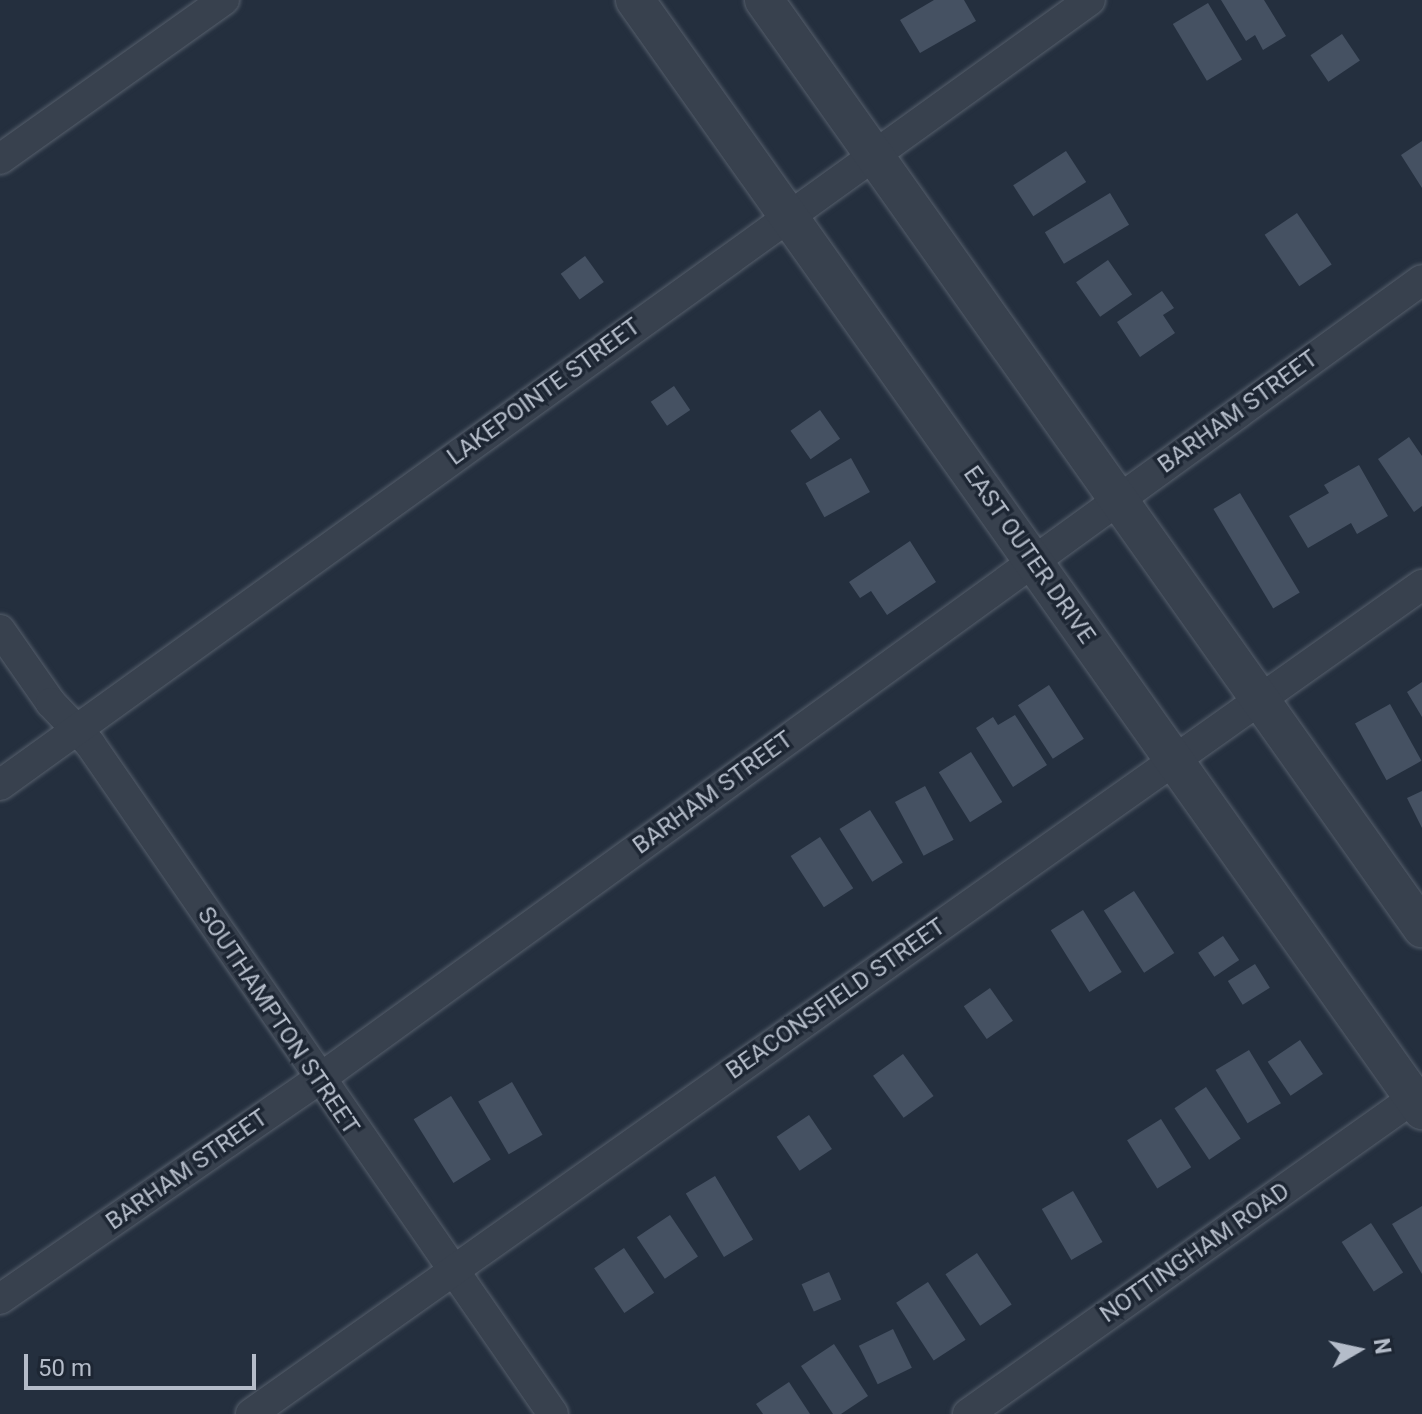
<!DOCTYPE html>
<style>
body{margin:0}
#map{position:relative;width:1422px;height:1414px;overflow:hidden;background:#242f3e;font-family:Roboto,sans-serif}
div>[style]{position:absolute}
[style*='--x']{left:calc(var(--x)*1px);top:calc(var(--y)*1px);width:calc(var(--w)*1px);rotate:calc(var(--a)*1deg)}
.building>*{inset:0;background:#455162;transform-origin:0 0}
.roads{filter:drop-shadow(0 0 2px #565f6c) drop-shadow(0 0 2px #565f6c)}
.minor>*{height:30px;margin:-15px;padding:0 15px;transform-origin:15px;border-radius:15px;background:#38414e}
.tertiary>*{height:38px;margin:-19px;padding:0 19px;transform-origin:19px;border-radius:19px;background:#38414e}
span{translate:-50% -50%;white-space:nowrap;text-align:center;line-height:1.15;-webkit-text-stroke:7px #1d2633;paint-order:stroke}
.street-label{font-size:24px;color:#b4bcc9}
.north{position:absolute;left:1318px;top:1310px;width:80px;height:80px;-webkit-text-stroke:6px #1d2633;paint-order:stroke;rotate:81deg;font-size:22px;font-weight:700;line-height:32px;text-align:center;color:#b4bcc9}
.north::after{content:'';display:block;margin:auto;width:28px;height:36px;background:#b4bcc9;clip-path:polygon(50% 0,100% 100%,50% 72%,0 100%)}
.scale{position:absolute;left:24px;top:1354px;width:232px;height:36px;box-sizing:border-box;border:4px solid #b4bcc9;border-top:0;padding-left:10px;font-size:24px;line-height:28px;white-space:nowrap;color:#b4bcc9;-webkit-text-stroke:6px #1d2633;paint-order:stroke}
</style>
<div id="map">
<div class="building">
<i style="clip-path:polygon(934px 0,964px 0,976px 21px,920px 53px,900px 20px)"></i>
<i style="clip-path:polygon(1221px 0,1264px 0,1286px 36px,1263px 50px,1255px 35px,1246px 41px)"></i>
<i style="left:1208px;top:3px;width:66px;height:41px;rotate:59deg"></i>
<i style="left:1342px;top:34px;width:32px;height:38px;rotate:56deg"></i>
<i style="clip-path:polygon(1422px 141px,1422px 188px,1401px 155px)"></i>
<i style="left:1066px;top:151px;width:37px;height:63px;rotate:57deg"></i>
<i style="left:1110px;top:193px;width:37px;height:76px;rotate:59deg"></i>
<i style="left:1297px;top:213px;width:62px;height:39px;rotate:56deg"></i>
<i style="left:585px;top:256px;width:32px;height:30px;rotate:54deg"></i>
<i style="left:1108px;top:260px;width:42px;height:39px;rotate:55deg"></i>
<i style="clip-path:polygon(1162px 291px,1174px 308px,1163px 315px,1175px 333px,1140px 357px,1117px 322px)"></i>
<i style="left:674px;top:386px;width:29px;height:28px;rotate:56deg"></i>
<i style="left:820px;top:410px;width:35px;height:36px;rotate:55deg"></i>
<i style="clip-path:polygon(1409px 437px,1422px 456px,1422px 506px,1414px 512px,1378px 459px)"></i>
<i style="left:851px;top:458px;width:39px;height:52px;rotate:61deg"></i>
<i style="clip-path:polygon(1359px 465px,1388px 516px,1357px 534px,1351px 523px,1308px 548px,1289px 516px,1329px 493px,1324px 485px)"></i>
<i style="left:1240px;top:493px;width:116px;height:31px;rotate:59deg"></i>
<i style="clip-path:polygon(910px 541px,936px 582px,887px 615px,871px 591px,860px 598px,849px 582px)"></i>
<i style="clip-path:polygon(1422px 682px,1422px 717px,1407px 692px)"></i>
<i style="left:1049px;top:685px;width:64px;height:37px;rotate:57deg"></i>
<i style="left:1390px;top:704px;width:65px;height:40px;rotate:61deg"></i>
<i style="clip-path:polygon(1015px 715px,1047px 765px,1013px 787px,976px 728px,993px 717px,998px 725px)"></i>
<i style="left:971px;top:752px;width:59px;height:38px;rotate:58deg"></i>
<i style="left:925px;top:786px;width:61px;height:34px;rotate:62deg"></i>
<i style="clip-path:polygon(1422px 791px,1422px 828px,1407px 798px)"></i>
<i style="left:870px;top:810px;width:62px;height:36px;rotate:58deg"></i>
<i style="left:820px;top:837px;width:61px;height:35px;rotate:57deg"></i>
<i style="left:1134px;top:891px;width:74px;height:36px;rotate:57deg"></i>
<i style="left:1083px;top:910px;width:73px;height:38px;rotate:58deg"></i>
<i style="left:1223px;top:936px;width:29px;height:30px;rotate:56deg"></i>
<i style="left:1255px;top:964px;width:28px;height:32px;rotate:58deg"></i>
<i style="left:990px;top:988px;width:40px;height:32px;rotate:55deg"></i>
<i style="left:1300px;top:1040px;width:41px;height:39px;rotate:56deg"></i>
<i style="left:1249px;top:1050px;width:62px;height:39px;rotate:59deg"></i>
<i style="left:903px;top:1054px;width:52px;height:37px;rotate:54deg"></i>
<i style="left:512px;top:1082px;width:61px;height:39px;rotate:60deg"></i>
<i style="left:1206px;top:1087px;width:62px;height:38px;rotate:56deg"></i>
<i style="left:451px;top:1096px;width:75px;height:44px;rotate:58deg"></i>
<i style="left:809px;top:1115px;width:41px;height:39px;rotate:56deg"></i>
<i style="left:1161px;top:1119px;width:57px;height:40px;rotate:58deg"></i>
<i style="left:715px;top:1176px;width:74px;height:34px;rotate:59deg"></i>
<i style="left:1073px;top:1191px;width:59px;height:36px;rotate:60deg"></i>
<i style="clip-path:polygon(1422px 1206px,1422px 1274px,1392px 1224px)"></i>
<i style="left:670px;top:1215px;width:50px;height:40px;rotate:56deg"></i>
<i style="left:1371px;top:1223px;width:59px;height:35px;rotate:57deg"></i>
<i style="left:624px;top:1248px;width:54px;height:36px;rotate:56deg"></i>
<i style="left:977px;top:1253px;width:62px;height:38px;rotate:56deg"></i>
<i style="left:829px;top:1272px;width:30px;height:30px;rotate:66deg"></i>
<i style="left:928px;top:1282px;width:69px;height:38px;rotate:57deg"></i>
<i style="left:893px;top:1329px;width:43px;height:38px;rotate:64deg"></i>
<i style="clip-path:polygon(834px 1344px,868px 1396px,841px 1414px,833px 1414px,801px 1366px)"></i>
<i style="clip-path:polygon(789px 1382px,810px 1414px,763px 1414px,756px 1404px)"></i>
</div>
<div class="roads">
<div class="minor">
<i style="--x:0;--y:159;--w:275;--a:-35.4"></i>
<i style="--x:0;--y:630;--w:89;--a:55.1"></i>
<i style="--x:51;--y:703;--w:57;--a:46.4"></i>
<i style="--x:90;--y:744;--w:814;--a:55.35"></i>
<i style="--x:0;--y:785;--w:1343;--a:-35.76"></i>
<i style="--x:0;--y:1299;--w:386;--a:-34.6"></i>
<i style="--x:318;--y:1080;--w:1363;--a:-35.93"></i>
<i style="--x:251;--y:1414;--w:1435;--a:-35.3"></i>
<i style="--x:968;--y:1414;--w:557;--a:-35.35"></i>
</div>
<div class="tertiary">
<i style="--x:635;--y:0;--w:1361;--a:54.66"></i>
<i style="--x:764;--y:0;--w:1138;--a:54.66"></i>
</div>
</div>
<div class="street-label">
<span style="left:544px;top:392px;rotate:-36deg">LAKEPOINTE STREET</span>
<span style="left:1238px;top:412px;rotate:-36deg">BARHAM STREET</span>
<span style="left:1029px;top:555px;rotate:55deg">EAST OUTER DRIVE</span>
<span style="left:713px;top:793px;rotate:-36deg">BARHAM STREET</span>
<span style="left:836px;top:999px;rotate:-35deg">BEACONSFIELD STREET</span>
<span style="left:278px;top:1021px;rotate:56deg">SOUTHAMPTON STREET</span>
<span style="left:187px;top:1170px;rotate:-35deg">BARHAM STREET</span>
<span style="left:1195px;top:1253px;rotate:-35deg">NOTTINGHAM ROAD</span>
</div>
<div class="north">N</div>
<div class="scale">50 m</div>
</div>
